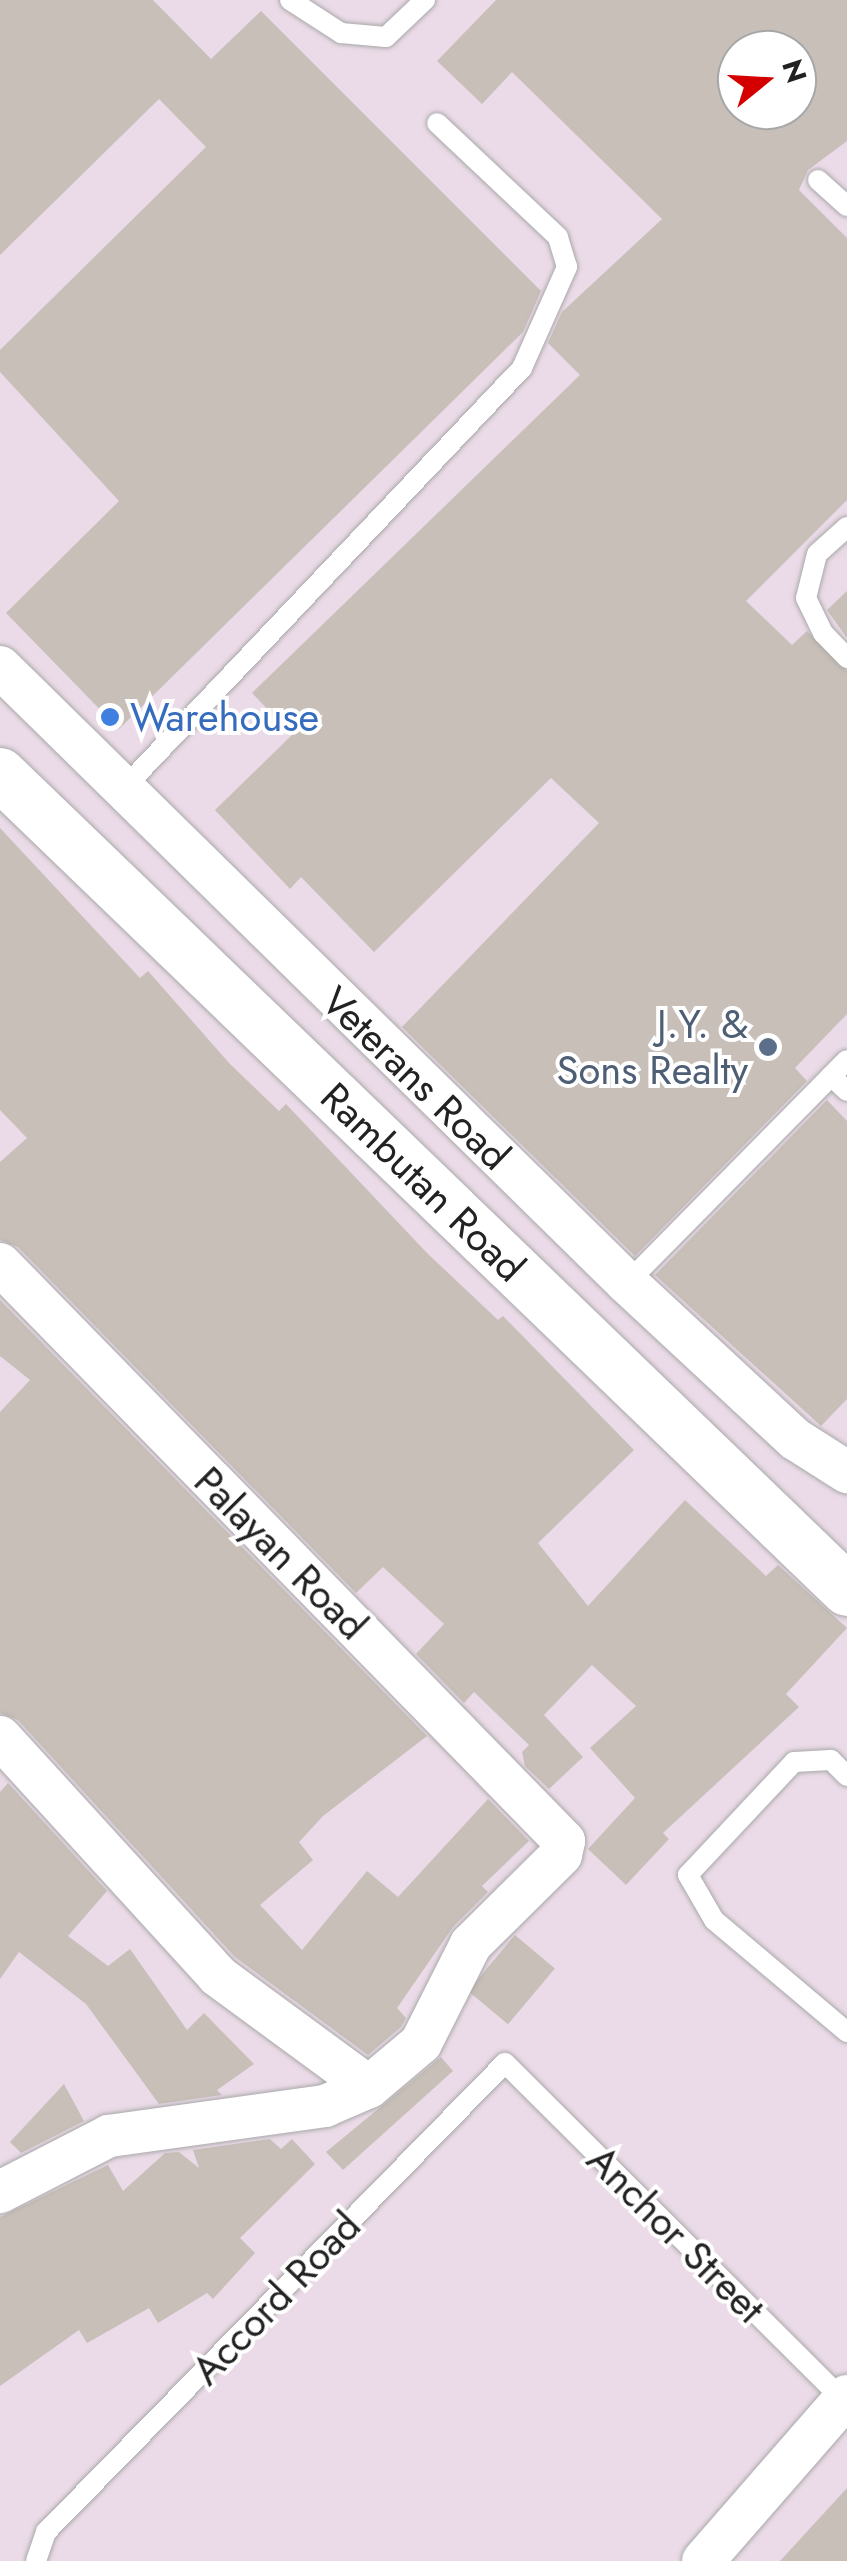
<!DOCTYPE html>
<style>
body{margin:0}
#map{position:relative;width:847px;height:2561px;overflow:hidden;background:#f2efe9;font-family:Jost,sans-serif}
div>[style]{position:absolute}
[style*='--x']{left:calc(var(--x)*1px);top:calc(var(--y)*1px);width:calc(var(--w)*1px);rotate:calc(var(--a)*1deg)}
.industrial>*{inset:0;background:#ebdbe8}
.building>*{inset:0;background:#c7bfb8;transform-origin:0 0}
.roads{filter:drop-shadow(0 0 2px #a9a9a9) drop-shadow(0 0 2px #a9a9a9)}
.service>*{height:20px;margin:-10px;padding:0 10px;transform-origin:10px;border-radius:10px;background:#fff}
.minor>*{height:42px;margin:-21px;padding:0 21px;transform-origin:21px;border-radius:21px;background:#fff}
.tertiary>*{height:52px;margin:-26px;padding:0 26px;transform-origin:26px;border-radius:26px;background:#fff}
.dots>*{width:28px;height:28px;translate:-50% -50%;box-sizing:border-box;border:5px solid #fff;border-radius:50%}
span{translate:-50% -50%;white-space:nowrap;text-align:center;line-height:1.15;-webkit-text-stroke:8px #fff;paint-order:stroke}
.shop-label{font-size:40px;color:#366cbe}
.left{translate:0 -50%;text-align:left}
.service-label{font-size:40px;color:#4e5e75}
.right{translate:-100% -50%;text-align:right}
.street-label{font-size:40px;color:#222}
.north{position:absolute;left:717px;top:30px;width:100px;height:100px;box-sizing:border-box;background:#fff;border:2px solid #a7a7a7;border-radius:50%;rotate:72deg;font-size:28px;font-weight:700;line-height:40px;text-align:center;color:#222}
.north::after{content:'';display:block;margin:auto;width:35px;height:45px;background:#d40000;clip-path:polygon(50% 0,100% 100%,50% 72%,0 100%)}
</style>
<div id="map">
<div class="industrial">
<i style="clip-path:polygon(evenodd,0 0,847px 0,847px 2561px,0 2561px,0 0,737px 50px,797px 50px,797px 110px,737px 110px,737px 50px)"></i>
</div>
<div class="building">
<i style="clip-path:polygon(0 0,153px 0,211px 59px,261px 11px,541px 291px,523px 332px,119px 729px,6px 613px,119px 501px,0 372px,0 350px,206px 147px,159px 99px,0 255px)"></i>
<i style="clip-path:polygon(evenodd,496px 0,847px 0,847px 141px,808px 170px,799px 190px,847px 238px,847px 500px,746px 601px,792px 645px,807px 631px,847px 671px,847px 1014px,795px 1068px,807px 1081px,635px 1256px,402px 1027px,599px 823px,551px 778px,374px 952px,301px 877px,290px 889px,215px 810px,292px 735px,252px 693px,580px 375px,548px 343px,562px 312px,662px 219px,512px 72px,482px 104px,437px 61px,496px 0,737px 50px,797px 50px,797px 110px,737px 110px,737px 50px)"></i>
<i style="clip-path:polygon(847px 591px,847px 638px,827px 610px)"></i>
<i style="clip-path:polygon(0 828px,140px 978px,148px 971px,230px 1064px,279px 1111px,286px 1104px,427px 1253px,498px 1320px,503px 1316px,634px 1450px,538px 1543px,588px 1606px,685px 1500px,766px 1576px,778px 1565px,847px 1628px,786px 1694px,799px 1707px,663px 1833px,669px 1839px,626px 1885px,588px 1849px,635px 1798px,590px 1748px,636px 1706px,592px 1665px,544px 1715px,583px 1757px,549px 1789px,525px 1766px,522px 1752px,529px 1745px,474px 1692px,464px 1703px,416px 1654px,444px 1624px,383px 1567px,356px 1593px,18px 1247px,0 1240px,0 1162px,27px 1138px,0 1110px)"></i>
<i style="clip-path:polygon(827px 1100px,847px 1121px,847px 1399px,821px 1426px,655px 1275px)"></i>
<i style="clip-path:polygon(0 1300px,427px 1736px,323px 1816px,299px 1842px,313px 1860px,260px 1905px,302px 1950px,367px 1871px,398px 1897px,488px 1799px,529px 1841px,482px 1886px,488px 1892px,453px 1927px,397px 2008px,406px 2018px,401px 2027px,368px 2055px,235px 1957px,18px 1720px,0 1713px,0 1412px,30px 1380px,0 1356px)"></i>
<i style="clip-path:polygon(8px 1783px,107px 1891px,68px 1936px,108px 1966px,130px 1949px,187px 2030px,204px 2013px,254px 2064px,217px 2090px,222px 2095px,159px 2104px,86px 2004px,19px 1952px,0 1979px,0 1792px)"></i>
<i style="left:515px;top:1935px;width:52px;height:73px;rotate:40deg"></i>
<i style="clip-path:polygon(441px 2057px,453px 2071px,343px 2170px,326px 2152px)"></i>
<i style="clip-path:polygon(64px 2084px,84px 2121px,21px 2153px,10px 2142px)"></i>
<i style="clip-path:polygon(270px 2139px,281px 2149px,292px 2139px,315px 2164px,240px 2238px,255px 2253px,213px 2299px,207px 2293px,158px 2323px,149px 2308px,87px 2343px,79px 2330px,0 2386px,0 2217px,108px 2165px,123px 2191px,165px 2153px,179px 2152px,199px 2168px,193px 2150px)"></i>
<i style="clip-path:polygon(847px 2488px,847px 2561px,780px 2561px)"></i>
</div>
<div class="roads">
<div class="service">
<i style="--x:290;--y:0;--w:61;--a:32.9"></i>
<i style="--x:341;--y:33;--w:45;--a:5.1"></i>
<i style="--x:386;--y:37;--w:54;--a:-43.5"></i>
<i style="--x:818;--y:180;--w:39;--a:42"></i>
<i style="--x:847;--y:527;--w:40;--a:138"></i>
<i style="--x:817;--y:554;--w:45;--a:104"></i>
<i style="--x:806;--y:598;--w:39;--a:64"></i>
<i style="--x:823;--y:633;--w:35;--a:46"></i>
<i style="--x:125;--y:787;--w:577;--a:-46.54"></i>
<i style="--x:522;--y:368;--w:111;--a:-66"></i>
<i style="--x:567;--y:267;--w:31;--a:-107"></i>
<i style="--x:558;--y:237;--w:166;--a:-136.7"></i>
<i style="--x:831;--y:1076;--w:22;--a:43"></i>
<i style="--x:627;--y:1283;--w:313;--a:-45.4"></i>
<i style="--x:847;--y:1776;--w:23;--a:-135"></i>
<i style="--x:831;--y:1760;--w:37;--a:177"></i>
<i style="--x:794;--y:1762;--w:155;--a:133.2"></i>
<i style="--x:688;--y:1875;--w:52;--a:60"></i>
<i style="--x:714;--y:1920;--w:174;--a:40.1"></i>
<i style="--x:36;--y:2561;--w:31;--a:-71"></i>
<i style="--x:46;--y:2532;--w:656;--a:-45.62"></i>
<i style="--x:505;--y:2063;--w:477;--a:44.9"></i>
</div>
<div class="minor">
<i style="--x:0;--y:667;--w:879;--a:44.49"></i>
<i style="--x:627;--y:1283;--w:229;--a:42.9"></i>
<i style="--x:795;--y:1439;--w:62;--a:32.4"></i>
<i style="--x:0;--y:1264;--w:807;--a:45.65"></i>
<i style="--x:564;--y:1841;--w:14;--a:102"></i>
<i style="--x:561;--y:1855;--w:127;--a:135.3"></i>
<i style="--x:471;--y:1944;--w:111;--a:116.8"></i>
<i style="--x:421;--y:2043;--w:68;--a:139.8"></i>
<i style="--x:369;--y:2087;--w:48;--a:156.6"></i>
<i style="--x:325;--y:2106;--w:218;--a:172.1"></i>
<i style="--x:109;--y:2136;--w:123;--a:152.8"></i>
<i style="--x:0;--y:1737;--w:323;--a:47.6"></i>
<i style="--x:218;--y:1976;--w:187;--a:36.3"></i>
<i style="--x:703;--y:2561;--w:219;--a:-48.9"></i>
</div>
<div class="tertiary">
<i style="--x:0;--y:774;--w:1176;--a:43.93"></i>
</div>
</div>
<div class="dots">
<i style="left:110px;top:717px;background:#3f7fe0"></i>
<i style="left:768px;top:1047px;background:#5c6f8a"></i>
</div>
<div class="shop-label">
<span class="left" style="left:130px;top:717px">Warehouse</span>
</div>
<div class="service-label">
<span class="right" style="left:748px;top:1047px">J.Y. &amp;<br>Sons Realty</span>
</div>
<div class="street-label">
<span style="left:416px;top:1078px;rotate:44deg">Veterans Road</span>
<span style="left:423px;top:1182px;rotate:44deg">Rambutan Road</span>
<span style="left:281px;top:1553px;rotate:45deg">Palayan Road</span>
<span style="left:676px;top:2234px;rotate:45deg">Anchor Street</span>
<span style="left:276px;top:2298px;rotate:-46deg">Accord Road</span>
</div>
<div class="north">N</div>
</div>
